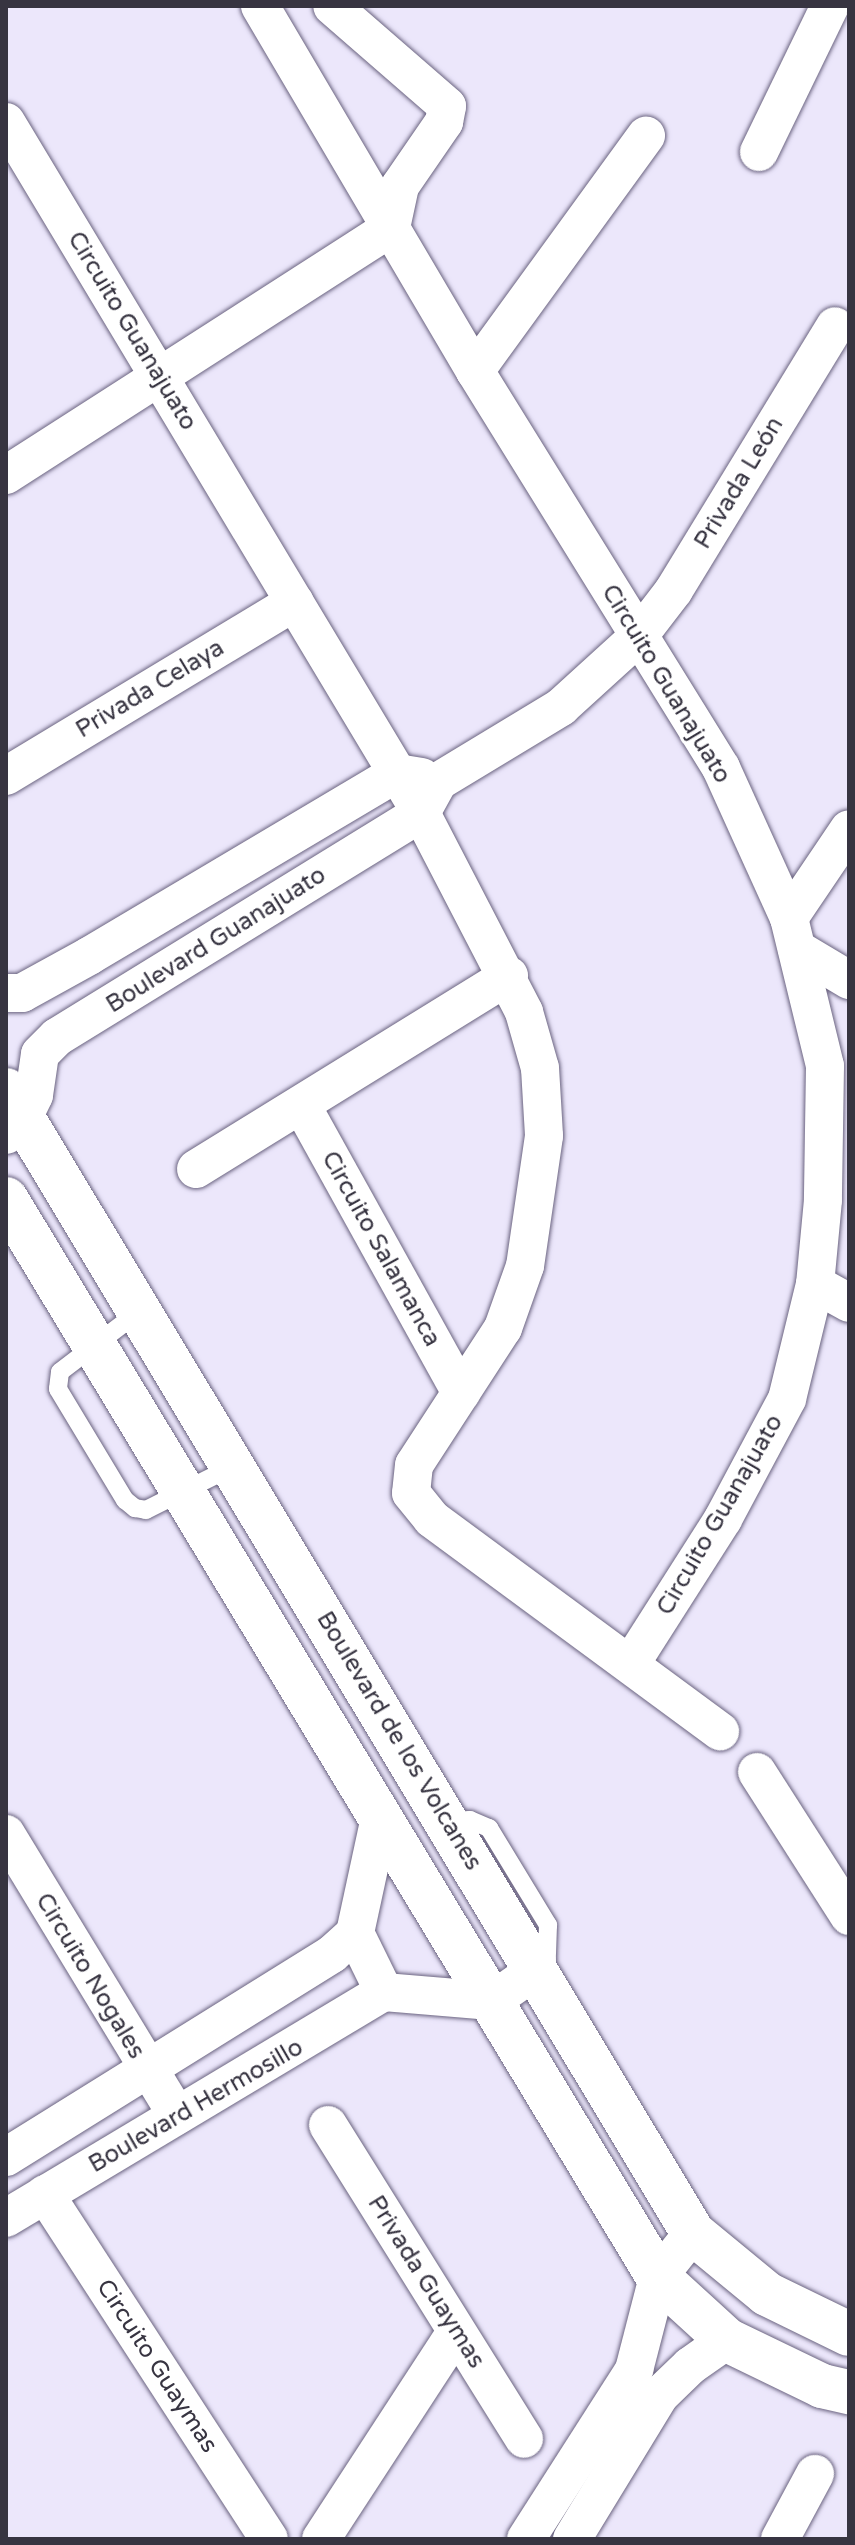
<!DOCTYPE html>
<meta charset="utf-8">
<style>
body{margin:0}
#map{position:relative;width:855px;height:2545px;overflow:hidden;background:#ece7fb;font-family:"Varela Round",sans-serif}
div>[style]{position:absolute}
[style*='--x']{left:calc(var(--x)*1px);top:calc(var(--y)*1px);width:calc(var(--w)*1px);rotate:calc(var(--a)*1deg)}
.roads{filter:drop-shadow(0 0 2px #6a6380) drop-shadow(0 0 2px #6a6380)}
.service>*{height:18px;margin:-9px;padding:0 9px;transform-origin:9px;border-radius:9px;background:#fff}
.minor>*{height:38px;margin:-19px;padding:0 19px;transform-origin:19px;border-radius:19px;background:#fff}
.tertiary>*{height:44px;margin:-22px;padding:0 22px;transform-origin:22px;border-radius:22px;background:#fff}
span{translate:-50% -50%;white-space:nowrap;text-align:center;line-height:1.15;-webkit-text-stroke:6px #fff;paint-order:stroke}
.street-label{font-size:24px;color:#373441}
.frame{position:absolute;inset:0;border:8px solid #373441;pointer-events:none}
</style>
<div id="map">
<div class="roads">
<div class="service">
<i style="--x:141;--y:1310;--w:102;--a:142.6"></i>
<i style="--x:60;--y:1372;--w:17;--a:97"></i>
<i style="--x:58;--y:1389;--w:130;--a:58.9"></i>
<i style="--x:125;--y:1500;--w:13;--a:39"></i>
<i style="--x:135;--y:1508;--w:11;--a:10"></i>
<i style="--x:146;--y:1510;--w:96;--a:-26.6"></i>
<i style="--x:450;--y:1821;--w:20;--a:-3"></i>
<i style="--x:470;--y:1820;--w:21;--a:23"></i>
<i style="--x:489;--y:1828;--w:114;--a:58.7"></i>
<i style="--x:548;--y:1925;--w:35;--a:92"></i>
<i style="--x:547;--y:1960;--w:12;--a:138"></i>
</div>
<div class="minor">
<i style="--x:260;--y:6;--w:424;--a:59.5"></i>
<i style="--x:475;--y:371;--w:467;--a:58.2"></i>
<i style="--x:721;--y:768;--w:165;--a:65.6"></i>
<i style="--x:789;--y:918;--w:152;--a:76.3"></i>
<i style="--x:825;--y:1066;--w:134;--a:90.9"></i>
<i style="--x:823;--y:1200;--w:84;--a:95.4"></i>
<i style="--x:815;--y:1284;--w:118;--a:103.7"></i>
<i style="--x:787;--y:1399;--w:136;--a:118.1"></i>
<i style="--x:723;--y:1519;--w:169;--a:122.5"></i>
<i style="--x:6;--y:122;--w:806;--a:59.01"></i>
<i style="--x:421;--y:813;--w:224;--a:62.6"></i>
<i style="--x:524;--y:1012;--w:58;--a:74.1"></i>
<i style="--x:540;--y:1068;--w:68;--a:86.6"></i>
<i style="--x:544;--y:1136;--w:131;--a:98.3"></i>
<i style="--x:525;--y:1266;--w:66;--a:109.5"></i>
<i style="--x:503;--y:1328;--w:163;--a:123"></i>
<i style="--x:414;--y:1465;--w:28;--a:96"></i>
<i style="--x:411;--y:1493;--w:33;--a:51"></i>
<i style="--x:432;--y:1519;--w:358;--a:36.4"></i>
<i style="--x:759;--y:152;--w:162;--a:-64.1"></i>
<i style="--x:475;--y:371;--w:291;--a:-54"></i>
<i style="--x:6;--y:475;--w:457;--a:-32.7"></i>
<i style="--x:391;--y:228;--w:43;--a:-77.9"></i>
<i style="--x:400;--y:186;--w:78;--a:-55.5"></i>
<i style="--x:444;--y:122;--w:16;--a:-79"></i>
<i style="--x:447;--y:106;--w:152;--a:-139"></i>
<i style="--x:6;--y:776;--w:337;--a:-31.1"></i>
<i style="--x:789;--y:918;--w:107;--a:-56"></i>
<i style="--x:797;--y:949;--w:61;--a:30.8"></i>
<i style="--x:6;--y:993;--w:16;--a:0"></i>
<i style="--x:22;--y:993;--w:77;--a:-28.9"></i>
<i style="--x:89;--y:956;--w:358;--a:-30.7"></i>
<i style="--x:397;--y:773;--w:25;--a:9"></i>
<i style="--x:302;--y:1106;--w:328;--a:61"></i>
<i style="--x:6;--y:1135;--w:24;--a:-45"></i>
<i style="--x:23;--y:1118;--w:25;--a:-64"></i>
<i style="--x:34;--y:1095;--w:41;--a:-81.7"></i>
<i style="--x:40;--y:1054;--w:24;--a:-45"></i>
<i style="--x:57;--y:1037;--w:427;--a:-31.6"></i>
<i style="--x:421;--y:813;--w:37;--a:-61"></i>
<i style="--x:439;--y:781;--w:143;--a:-31.2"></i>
<i style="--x:561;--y:707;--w:104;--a:-42.3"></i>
<i style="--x:638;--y:637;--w:59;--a:-52.5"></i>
<i style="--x:674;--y:590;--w:309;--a:-58.6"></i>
<i style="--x:196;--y:1169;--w:368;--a:-31.7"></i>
<i style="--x:815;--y:1284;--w:39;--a:29"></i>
<i style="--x:757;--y:1772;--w:171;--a:57.4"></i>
<i style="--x:6;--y:1834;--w:329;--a:58.7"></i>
<i style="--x:355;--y:1933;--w:66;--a:63.8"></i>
<i style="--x:328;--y:2125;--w:370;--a:58"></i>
<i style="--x:6;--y:2157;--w:384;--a:-31.9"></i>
<i style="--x:332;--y:1954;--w:31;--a:-42"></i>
<i style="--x:355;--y:1933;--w:119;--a:-77.8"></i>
<i style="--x:45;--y:2194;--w:411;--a:57"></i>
<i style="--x:6;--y:2218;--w:440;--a:-30.9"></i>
<i style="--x:384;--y:1992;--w:108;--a:4.8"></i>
<i style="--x:492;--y:2001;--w:54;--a:-35.2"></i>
<i style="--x:321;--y:2539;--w:247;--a:-56.9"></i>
<i style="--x:526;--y:2539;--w:201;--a:-57.4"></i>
<i style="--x:634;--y:2370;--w:96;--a:-75.5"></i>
<i style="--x:658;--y:2277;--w:56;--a:-51.5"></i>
<i style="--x:572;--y:2539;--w:169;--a:-58.6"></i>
<i style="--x:660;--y:2395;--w:42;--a:-44"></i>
<i style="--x:690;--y:2366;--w:45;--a:-35.1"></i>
<i style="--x:780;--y:2539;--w:74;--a:-61.7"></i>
</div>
<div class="tertiary">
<i style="--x:6;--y:1090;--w:1334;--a:58.99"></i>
<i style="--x:693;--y:2233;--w:96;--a:39.5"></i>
<i style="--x:767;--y:2294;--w:91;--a:26"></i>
<i style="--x:6;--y:1199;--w:1260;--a:58.83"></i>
<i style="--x:658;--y:2277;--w:93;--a:42.4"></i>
<i style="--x:727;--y:2340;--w:106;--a:25.8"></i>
<i style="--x:822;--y:2386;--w:28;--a:13"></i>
</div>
</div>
<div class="street-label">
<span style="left:132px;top:331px;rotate:59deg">Circuito Guanajuato</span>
<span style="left:739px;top:483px;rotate:-59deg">Privada León</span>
<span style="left:666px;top:684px;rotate:59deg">Circuito Guanajuato</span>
<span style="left:150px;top:689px;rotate:-31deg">Privada Celaya</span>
<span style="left:216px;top:940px;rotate:-32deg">Boulevard Guanajuato</span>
<span style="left:381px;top:1249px;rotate:61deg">Circuito Salamanca</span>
<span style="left:720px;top:1515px;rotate:-60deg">Circuito Guanajuato</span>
<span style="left:399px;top:1741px;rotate:59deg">Boulevard de los Volcanes</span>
<span style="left:90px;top:1976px;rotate:59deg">Circuito Nogales</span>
<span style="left:196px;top:2106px;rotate:-30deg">Boulevard Hermosillo</span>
<span style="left:426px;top:2282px;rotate:58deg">Privada Guaymas</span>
<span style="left:157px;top:2366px;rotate:57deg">Circuito Guaymas</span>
</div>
<div class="frame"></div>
</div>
